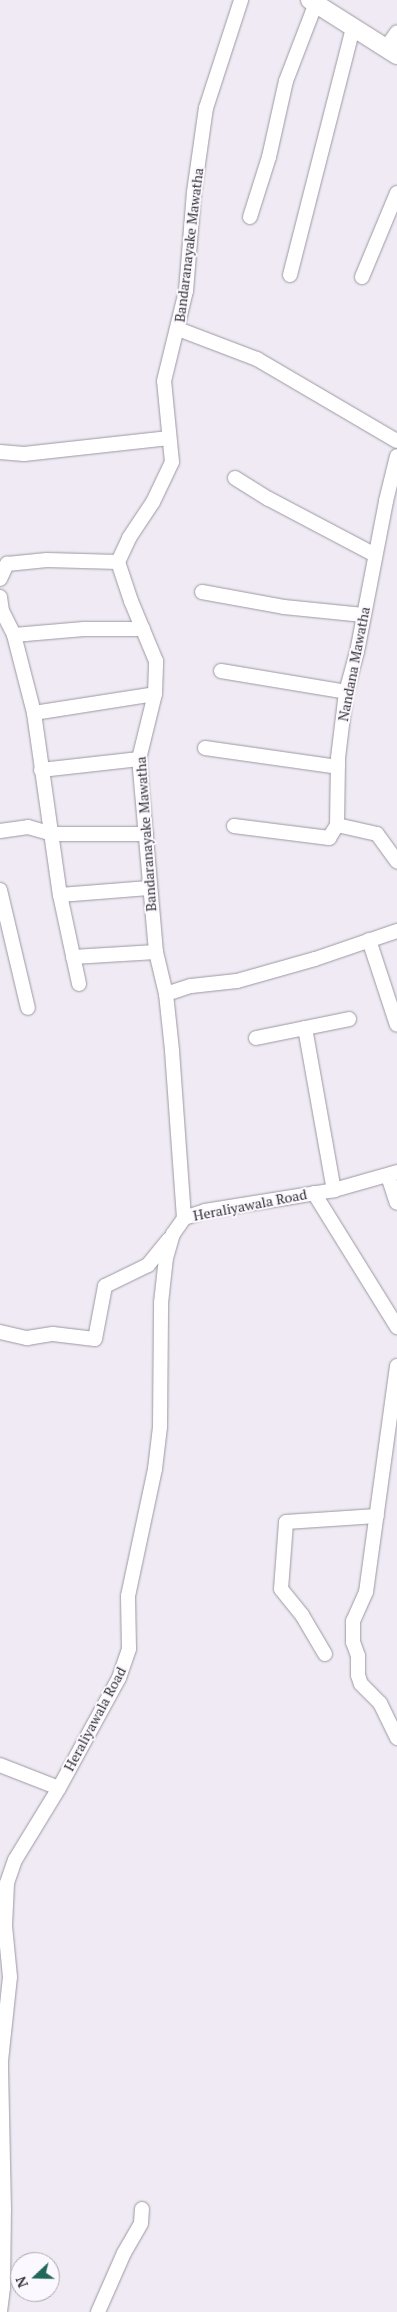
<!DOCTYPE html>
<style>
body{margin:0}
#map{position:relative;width:397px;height:2312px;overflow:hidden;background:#efeaf3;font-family:"PT Serif",serif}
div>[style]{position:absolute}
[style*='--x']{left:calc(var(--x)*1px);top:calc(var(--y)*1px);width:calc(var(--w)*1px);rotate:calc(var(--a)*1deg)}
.roads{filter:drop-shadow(0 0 1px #9d98a1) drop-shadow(0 0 1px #9d98a1)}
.minor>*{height:14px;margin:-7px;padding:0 7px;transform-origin:7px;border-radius:7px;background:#fff}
.major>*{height:18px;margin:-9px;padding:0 9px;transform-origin:9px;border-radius:9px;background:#fff}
span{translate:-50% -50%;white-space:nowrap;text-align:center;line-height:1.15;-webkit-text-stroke:4px #fcf8ff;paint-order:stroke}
.street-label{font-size:14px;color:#323033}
.north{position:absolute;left:10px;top:2252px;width:50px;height:50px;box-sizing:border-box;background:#fcf8ff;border:1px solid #aba8ad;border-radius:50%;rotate:249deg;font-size:14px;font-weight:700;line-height:20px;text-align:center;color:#323033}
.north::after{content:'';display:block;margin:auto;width:18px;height:22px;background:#22675a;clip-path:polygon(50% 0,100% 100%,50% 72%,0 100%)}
</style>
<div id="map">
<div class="roads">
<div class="minor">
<i style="--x:386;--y:48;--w:19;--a:-55"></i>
<i style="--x:250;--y:217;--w:63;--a:-72.4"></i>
<i style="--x:269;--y:157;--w:78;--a:-77.4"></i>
<i style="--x:286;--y:81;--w:84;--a:-69"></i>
<i style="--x:290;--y:275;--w:255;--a:-75.7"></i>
<i style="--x:362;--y:277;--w:91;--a:-67.4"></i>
<i style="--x:178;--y:329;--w:85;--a:20.8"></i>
<i style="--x:257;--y:359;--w:162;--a:30.4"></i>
<i style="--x:0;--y:452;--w:24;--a:5"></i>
<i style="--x:24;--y:454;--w:146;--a:-6.3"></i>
<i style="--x:235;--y:478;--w:40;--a:32"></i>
<i style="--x:269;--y:499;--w:120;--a:27.8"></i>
<i style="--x:0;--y:579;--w:17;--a:-65"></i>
<i style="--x:7;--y:564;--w:40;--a:-5.7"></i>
<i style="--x:47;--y:560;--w:71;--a:1.6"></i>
<i style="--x:202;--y:592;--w:83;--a:10.4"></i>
<i style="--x:284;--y:607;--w:80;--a:5.7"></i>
<i style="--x:0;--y:597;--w:14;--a:82"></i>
<i style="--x:2;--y:611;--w:27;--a:63"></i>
<i style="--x:14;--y:635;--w:81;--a:75.6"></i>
<i style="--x:34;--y:713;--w:184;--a:81.9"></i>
<i style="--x:60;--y:895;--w:91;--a:77.9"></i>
<i style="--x:14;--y:635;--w:70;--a:-4.9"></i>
<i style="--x:84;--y:629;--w:59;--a:0"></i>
<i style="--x:221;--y:671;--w:127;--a:9.5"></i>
<i style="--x:34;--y:713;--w:122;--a:-8.9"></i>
<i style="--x:205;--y:748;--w:134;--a:8.1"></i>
<i style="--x:41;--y:770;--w:99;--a:-6.4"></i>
<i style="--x:337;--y:825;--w:41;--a:12.7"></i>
<i style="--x:377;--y:834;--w:34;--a:54"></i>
<i style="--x:234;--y:826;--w:96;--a:7.2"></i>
<i style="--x:329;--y:838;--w:15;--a:-58"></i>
<i style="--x:337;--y:825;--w:67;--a:-89.1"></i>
<i style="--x:338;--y:758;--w:66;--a:-83.1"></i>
<i style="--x:346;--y:692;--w:41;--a:-74.6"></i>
<i style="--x:357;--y:652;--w:154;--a:-79.1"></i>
<i style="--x:386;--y:501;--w:46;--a:-76.3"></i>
<i style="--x:0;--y:831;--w:28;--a:-8"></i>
<i style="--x:28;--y:827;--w:25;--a:16"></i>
<i style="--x:52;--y:834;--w:94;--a:0"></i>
<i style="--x:0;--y:890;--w:121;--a:76.7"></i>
<i style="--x:60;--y:895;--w:89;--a:-4.5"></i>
<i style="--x:369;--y:940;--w:89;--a:71.8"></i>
<i style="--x:73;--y:957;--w:83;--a:-3.4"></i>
<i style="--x:166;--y:994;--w:26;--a:-18"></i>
<i style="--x:191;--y:986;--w:46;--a:-6.2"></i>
<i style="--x:237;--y:981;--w:81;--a:-15.8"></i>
<i style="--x:315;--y:959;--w:87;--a:-18.9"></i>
<i style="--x:305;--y:1028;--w:165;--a:79.9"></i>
<i style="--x:256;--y:1038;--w:95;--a:-11.5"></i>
<i style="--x:388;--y:1176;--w:28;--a:72"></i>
<i style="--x:314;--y:1193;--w:158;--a:58.2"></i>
<i style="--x:184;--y:1218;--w:168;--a:-94.1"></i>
<i style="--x:172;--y:1050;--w:56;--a:-96.1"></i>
<i style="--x:166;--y:994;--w:43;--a:-103.4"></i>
<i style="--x:156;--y:952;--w:194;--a:-95"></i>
<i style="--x:139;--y:759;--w:67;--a:-76.2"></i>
<i style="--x:155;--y:694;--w:33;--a:-88"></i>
<i style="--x:156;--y:661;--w:65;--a:-112.6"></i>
<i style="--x:131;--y:601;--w:41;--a:-108.4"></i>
<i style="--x:118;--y:562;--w:26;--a:-65"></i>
<i style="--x:129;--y:538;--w:43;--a:-56.3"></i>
<i style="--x:153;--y:502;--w:44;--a:-64.6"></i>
<i style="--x:172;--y:462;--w:81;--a:-95.6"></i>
<i style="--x:164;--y:381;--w:93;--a:-76.3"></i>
<i style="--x:186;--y:291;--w:99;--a:-85.4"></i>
<i style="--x:194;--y:192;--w:85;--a:-81.9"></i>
<i style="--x:206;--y:108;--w:114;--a:-72"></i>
<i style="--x:0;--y:1332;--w:28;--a:13"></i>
<i style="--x:27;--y:1338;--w:26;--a:-9"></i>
<i style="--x:53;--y:1334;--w:42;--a:6.8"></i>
<i style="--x:95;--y:1339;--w:54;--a:-79.3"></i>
<i style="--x:105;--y:1286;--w:48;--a:-26"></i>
<i style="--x:148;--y:1265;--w:33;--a:-51"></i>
<i style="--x:397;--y:1366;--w:228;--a:97.8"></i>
<i style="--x:366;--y:1592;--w:32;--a:114"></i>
<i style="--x:353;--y:1621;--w:21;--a:90"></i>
<i style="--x:353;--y:1642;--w:15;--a:70"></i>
<i style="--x:358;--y:1656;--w:19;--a:90"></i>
<i style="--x:358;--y:1675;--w:9;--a:72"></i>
<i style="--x:361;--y:1684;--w:27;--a:45"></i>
<i style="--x:380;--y:1703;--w:39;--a:64"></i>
<i style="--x:325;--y:1654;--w:45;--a:-120.5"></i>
<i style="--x:302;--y:1615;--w:33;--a:-129"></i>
<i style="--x:281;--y:1589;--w:67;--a:-85.7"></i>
<i style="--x:286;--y:1522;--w:91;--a:-3.8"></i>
<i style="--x:0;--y:1765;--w:63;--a:21.3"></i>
<i style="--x:0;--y:2312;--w:24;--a:-83"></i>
<i style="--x:3;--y:2288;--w:78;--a:-89.3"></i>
<i style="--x:4;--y:2210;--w:149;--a:-91.2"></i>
<i style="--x:1;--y:2061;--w:84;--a:-83.9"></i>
<i style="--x:10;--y:1977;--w:51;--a:-95.6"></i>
<i style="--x:5;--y:1926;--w:43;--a:-87.3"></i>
<i style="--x:7;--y:1883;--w:24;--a:-71"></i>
<i style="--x:15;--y:1860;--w:84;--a:-58.6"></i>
<i style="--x:59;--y:1788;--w:125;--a:-61.4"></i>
<i style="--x:119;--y:1678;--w:31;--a:-71"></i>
<i style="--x:129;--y:1649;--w:53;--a:-91.1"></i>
<i style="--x:128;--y:1596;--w:130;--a:-78"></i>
<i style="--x:155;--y:1469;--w:42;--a:-83.2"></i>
<i style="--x:160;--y:1427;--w:124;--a:-89.5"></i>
<i style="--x:161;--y:1303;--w:45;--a:-83.7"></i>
<i style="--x:166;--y:1258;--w:25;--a:-74"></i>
<i style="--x:173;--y:1234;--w:19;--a:-55"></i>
<i style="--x:184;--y:1218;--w:22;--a:-18"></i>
<i style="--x:205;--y:1211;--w:131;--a:-9.2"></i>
<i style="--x:334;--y:1190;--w:66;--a:-15.9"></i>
<i style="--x:98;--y:2312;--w:64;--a:-66.2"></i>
<i style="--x:124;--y:2253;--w:34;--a:-60"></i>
<i style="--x:141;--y:2223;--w:14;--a:-86"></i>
</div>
<div class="major">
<i style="--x:310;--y:0;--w:103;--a:32.3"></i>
</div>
</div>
<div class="street-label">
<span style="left:189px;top:245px;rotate:-83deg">Bandaranayake Mawatha</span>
<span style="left:354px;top:664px;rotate:-79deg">Nandana Mawatha</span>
<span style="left:146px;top:834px;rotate:-94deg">Bandaranayake Mawatha</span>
<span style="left:250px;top:1205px;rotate:-11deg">Heraliyawala Road</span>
<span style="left:95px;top:1719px;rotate:-62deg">Heraliyawala Road</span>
</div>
<div class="north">N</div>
</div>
